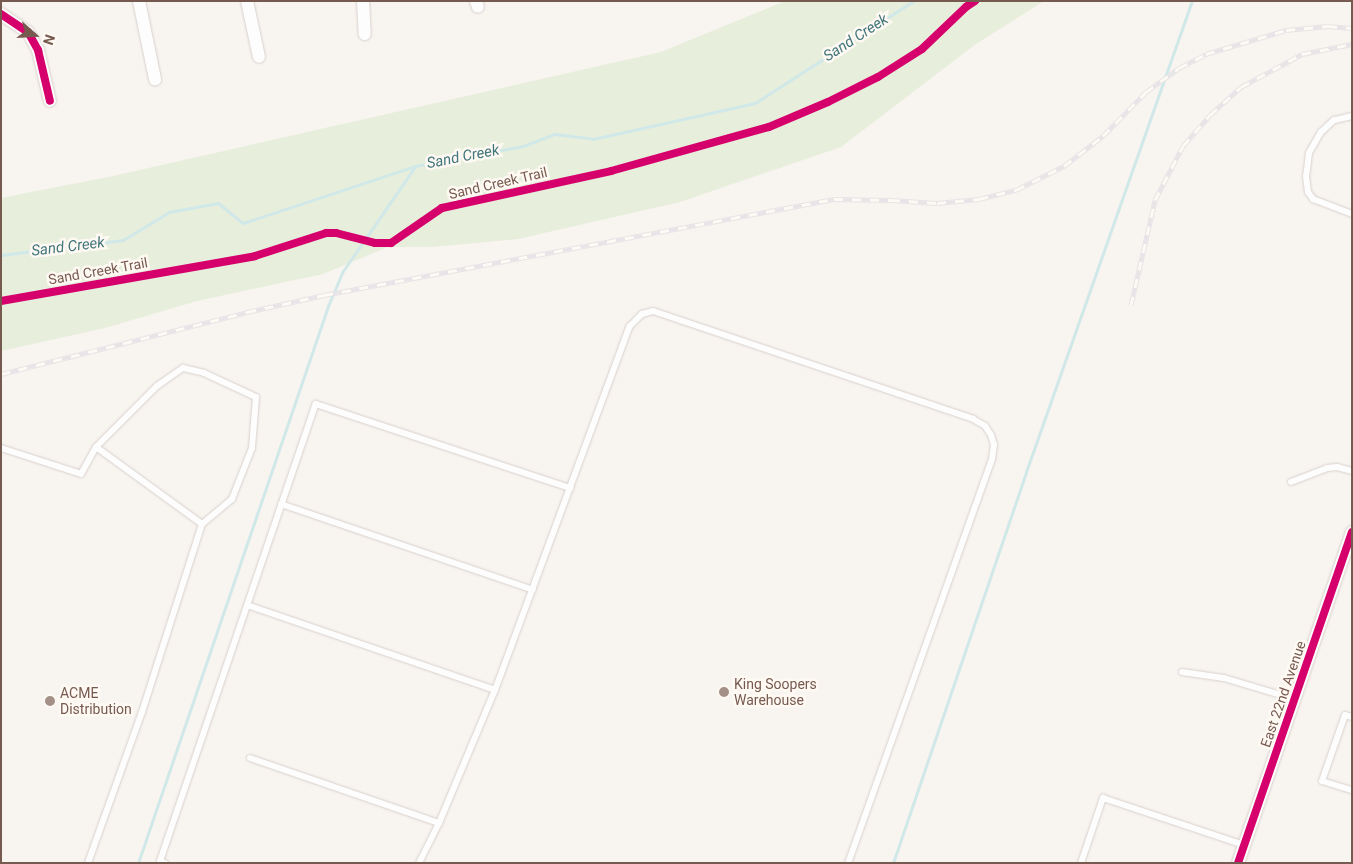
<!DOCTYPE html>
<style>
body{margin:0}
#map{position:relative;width:1353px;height:864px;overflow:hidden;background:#f8f4f0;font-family:Roboto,sans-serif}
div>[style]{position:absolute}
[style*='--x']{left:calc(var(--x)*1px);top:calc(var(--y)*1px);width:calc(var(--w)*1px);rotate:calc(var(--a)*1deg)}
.green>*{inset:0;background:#e7eedb}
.stream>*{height:3px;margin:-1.5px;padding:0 1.5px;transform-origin:1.5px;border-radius:1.5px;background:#d1e8e9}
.roads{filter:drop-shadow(0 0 1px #d8d1cd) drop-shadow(0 0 1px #d8d1cd)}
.service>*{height:6px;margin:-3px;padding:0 3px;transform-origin:3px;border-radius:3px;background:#fefdfd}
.minor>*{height:12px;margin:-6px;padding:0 6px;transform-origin:6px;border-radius:6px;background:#fefdfd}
.rail>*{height:5px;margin-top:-2.5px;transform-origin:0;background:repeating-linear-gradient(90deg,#fef9f3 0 9px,#e6e4e7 0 18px);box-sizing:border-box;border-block:1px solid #e6e4e7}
.cycleway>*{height:8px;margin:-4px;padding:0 4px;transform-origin:4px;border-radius:4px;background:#d6006c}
.dots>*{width:14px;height:14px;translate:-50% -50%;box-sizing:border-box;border:2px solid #fef9f3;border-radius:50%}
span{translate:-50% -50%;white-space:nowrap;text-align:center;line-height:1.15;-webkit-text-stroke:5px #fef9f3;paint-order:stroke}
.street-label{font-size:14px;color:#775a4f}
.poi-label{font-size:14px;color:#775a4f}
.left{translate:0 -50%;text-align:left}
.water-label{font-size:15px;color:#42767c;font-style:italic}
.frame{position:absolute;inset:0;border:2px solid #775a4f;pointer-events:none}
.north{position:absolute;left:10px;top:10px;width:50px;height:50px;-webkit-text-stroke:4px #fef9f3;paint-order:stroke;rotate:109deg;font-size:14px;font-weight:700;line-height:20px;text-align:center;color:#775a4f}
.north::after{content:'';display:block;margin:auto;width:18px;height:22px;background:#775a4f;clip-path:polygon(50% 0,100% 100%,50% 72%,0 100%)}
</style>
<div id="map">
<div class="green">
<i style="clip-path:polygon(785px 1px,1044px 1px,976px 44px,841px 147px,680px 202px,518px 239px,432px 247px,388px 247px,323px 274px,197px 301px,105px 328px,1px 351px,1px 198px,113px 176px,661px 52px)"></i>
</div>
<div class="stream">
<i style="--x:1;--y:255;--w:123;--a:-7"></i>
<i style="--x:123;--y:240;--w:54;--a:-31.3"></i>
<i style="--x:169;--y:212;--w:50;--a:-10.4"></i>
<i style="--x:218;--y:203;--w:32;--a:39"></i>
<i style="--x:243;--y:223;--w:181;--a:-18.3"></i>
<i style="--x:415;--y:166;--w:110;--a:-10.5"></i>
<i style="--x:523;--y:146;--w:34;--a:-21"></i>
<i style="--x:555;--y:134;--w:38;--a:7"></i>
<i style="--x:593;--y:139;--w:166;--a:-12.5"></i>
<i style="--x:755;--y:103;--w:188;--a:-32.8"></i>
<i style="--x:138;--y:863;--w:589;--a:-71.16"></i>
<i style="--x:328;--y:306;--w:38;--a:-67"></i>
<i style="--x:343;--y:271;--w:125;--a:-55.4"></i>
<i style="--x:893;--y:863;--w:413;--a:-71.2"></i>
<i style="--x:1026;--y:472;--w:499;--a:-70.6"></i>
</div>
<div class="roads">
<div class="service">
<i style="--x:1352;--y:116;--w:18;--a:167"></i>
<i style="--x:1334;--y:120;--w:18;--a:137"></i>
<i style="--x:1321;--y:132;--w:24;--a:120"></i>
<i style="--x:1309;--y:153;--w:23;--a:97"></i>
<i style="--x:1306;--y:176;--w:16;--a:83"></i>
<i style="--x:1308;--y:192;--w:9;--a:54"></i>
<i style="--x:1313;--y:199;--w:42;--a:21"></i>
<i style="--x:96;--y:447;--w:86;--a:-45"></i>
<i style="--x:157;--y:386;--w:32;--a:-35"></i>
<i style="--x:183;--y:368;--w:22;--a:13"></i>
<i style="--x:204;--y:373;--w:57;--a:24.8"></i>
<i style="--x:256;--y:397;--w:51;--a:94.5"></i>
<i style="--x:252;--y:448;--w:55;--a:111.4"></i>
<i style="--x:232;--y:499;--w:39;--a:140"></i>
<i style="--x:1;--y:448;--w:84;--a:18"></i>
<i style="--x:81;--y:474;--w:31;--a:-61"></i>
<i style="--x:96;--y:447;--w:131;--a:36"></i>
<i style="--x:202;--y:524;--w:197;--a:107.7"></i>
<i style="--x:142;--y:712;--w:160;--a:109.7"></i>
<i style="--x:1291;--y:482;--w:39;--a:-21"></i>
<i style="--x:1327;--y:468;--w:10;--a:-6"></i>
<i style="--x:1337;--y:467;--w:16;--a:15"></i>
<i style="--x:281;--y:504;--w:266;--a:18.8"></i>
<i style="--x:247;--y:605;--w:262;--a:18.9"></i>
<i style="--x:1182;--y:672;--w:42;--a:8.1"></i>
<i style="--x:1224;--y:678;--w:73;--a:16.7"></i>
<i style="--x:1352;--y:717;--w:7;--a:-164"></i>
<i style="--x:1345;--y:715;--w:70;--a:109.2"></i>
<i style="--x:1322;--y:781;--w:31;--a:17"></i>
<i style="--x:250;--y:758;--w:200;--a:19"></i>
<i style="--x:165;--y:863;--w:5;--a:-158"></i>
<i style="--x:160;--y:861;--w:483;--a:-71.2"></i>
<i style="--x:316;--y:404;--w:268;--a:18.3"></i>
<i style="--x:419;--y:863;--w:45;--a:-63.4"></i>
<i style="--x:439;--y:823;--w:144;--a:-67.2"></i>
<i style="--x:495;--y:690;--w:388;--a:-69.7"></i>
<i style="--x:630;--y:326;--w:17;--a:-45"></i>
<i style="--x:642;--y:314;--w:11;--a:-15"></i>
<i style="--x:653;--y:311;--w:338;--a:18.6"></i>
<i style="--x:973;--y:419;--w:14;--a:30"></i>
<i style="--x:985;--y:426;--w:11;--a:56"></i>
<i style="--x:991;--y:435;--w:10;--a:73"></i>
<i style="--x:994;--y:445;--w:14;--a:98"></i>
<i style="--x:992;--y:459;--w:429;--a:109.6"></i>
<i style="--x:1081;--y:863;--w:69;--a:-71.3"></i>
<i style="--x:1103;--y:798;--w:149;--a:18.4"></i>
</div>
<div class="minor">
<i style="--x:139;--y:1;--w:80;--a:78.4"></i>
<i style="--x:247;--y:1;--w:57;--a:77.9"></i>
<i style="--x:363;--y:1;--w:33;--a:87"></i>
<i style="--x:476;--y:1;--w:6;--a:72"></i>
<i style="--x:1;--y:14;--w:32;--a:34"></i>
<i style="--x:28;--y:32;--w:21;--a:61"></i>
<i style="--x:38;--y:50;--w:52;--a:76.8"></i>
<i style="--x:1238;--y:863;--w:350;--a:-71"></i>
</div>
</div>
<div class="rail">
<i style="--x:1131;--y:305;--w:108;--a:-77.1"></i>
<i style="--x:1155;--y:200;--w:61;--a:-62.6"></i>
<i style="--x:1183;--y:146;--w:41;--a:-48.9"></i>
<i style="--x:1210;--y:115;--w:42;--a:-42.1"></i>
<i style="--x:1241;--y:87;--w:69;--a:-28.4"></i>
<i style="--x:1302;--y:54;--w:51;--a:-11.3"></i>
<i style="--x:1;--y:374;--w:254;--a:-14.1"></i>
<i style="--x:247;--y:312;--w:79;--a:-12.4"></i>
<i style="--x:324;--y:295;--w:519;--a:-10.66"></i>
<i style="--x:834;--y:199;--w:57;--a:1"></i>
<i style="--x:891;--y:200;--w:46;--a:3.7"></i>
<i style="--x:937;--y:203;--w:42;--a:-5.4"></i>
<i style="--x:979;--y:199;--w:38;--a:-14"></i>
<i style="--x:1016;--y:190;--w:54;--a:-26.6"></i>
<i style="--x:1064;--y:166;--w:49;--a:-37.6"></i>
<i style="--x:1103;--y:136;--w:62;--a:-45.7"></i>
<i style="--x:1146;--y:92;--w:41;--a:-36"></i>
<i style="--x:1179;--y:68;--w:30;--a:-27"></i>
<i style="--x:1206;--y:54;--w:84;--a:-16.7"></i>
<i style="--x:1286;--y:30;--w:42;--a:-5.4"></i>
<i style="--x:1328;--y:26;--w:24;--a:5"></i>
</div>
<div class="cycleway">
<i style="--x:1;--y:14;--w:32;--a:34"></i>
<i style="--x:28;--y:32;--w:21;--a:61"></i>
<i style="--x:38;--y:50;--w:52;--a:76.8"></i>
<i style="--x:1;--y:301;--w:258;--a:-10"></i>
<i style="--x:255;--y:256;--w:75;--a:-17.9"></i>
<i style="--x:326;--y:233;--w:10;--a:0"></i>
<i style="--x:336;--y:233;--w:40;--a:14.4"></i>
<i style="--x:375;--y:243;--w:16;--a:0"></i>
<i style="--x:391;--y:243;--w:62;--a:-34.5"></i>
<i style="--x:442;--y:208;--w:173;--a:-12.3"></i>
<i style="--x:611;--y:171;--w:164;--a:-15.6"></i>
<i style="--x:769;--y:127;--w:64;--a:-23"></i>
<i style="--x:828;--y:102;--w:56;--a:-26.6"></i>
<i style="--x:878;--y:77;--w:52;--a:-32.5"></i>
<i style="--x:922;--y:49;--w:61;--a:-43.7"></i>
<i style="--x:966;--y:7;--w:11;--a:-34"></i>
<i style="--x:1238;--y:863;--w:350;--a:-71"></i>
</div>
<div class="dots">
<i style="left:724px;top:692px;background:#a49087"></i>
<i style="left:50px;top:701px;background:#a49087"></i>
</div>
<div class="street-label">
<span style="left:498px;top:183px;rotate:-13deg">Sand Creek Trail</span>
<span style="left:98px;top:271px;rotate:-10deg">Sand Creek Trail</span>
<span style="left:1283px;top:694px;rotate:-71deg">East 22nd Avenue</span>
</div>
<div class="poi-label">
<span class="left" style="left:734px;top:692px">King Soopers<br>Warehouse</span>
<span class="left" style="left:60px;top:701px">ACME<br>Distribution</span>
</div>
<div class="water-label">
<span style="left:856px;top:38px;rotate:-33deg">Sand Creek</span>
<span style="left:463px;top:157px;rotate:-11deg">Sand Creek</span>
<span style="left:68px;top:247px;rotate:-7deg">Sand Creek</span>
</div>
<div class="frame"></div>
<div class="north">N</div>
</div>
